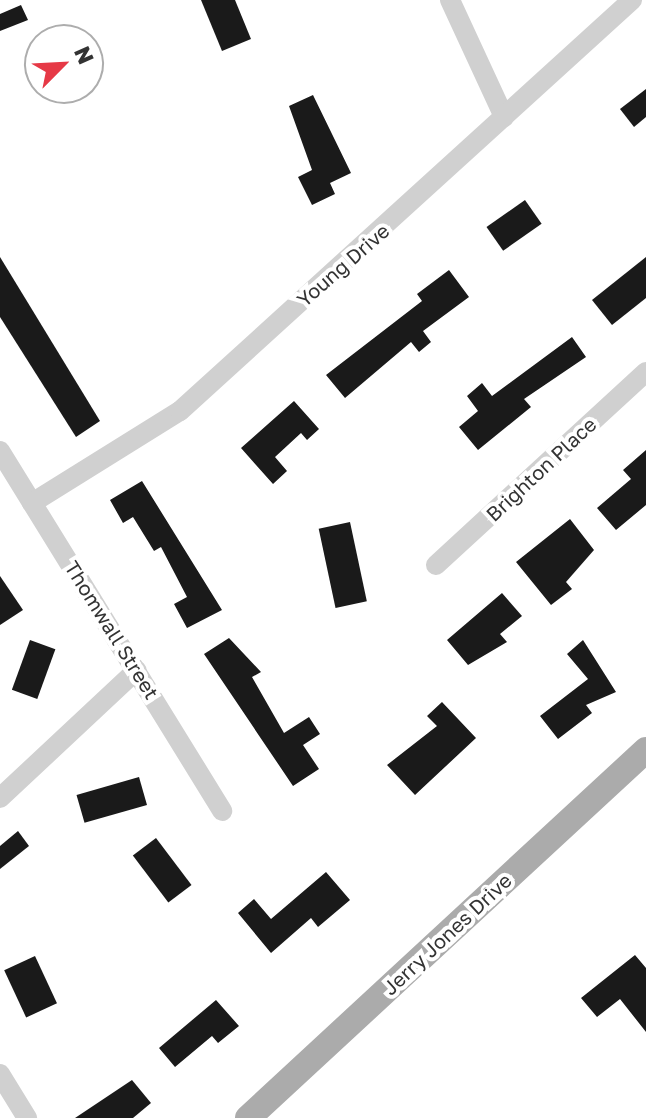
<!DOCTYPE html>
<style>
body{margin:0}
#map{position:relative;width:646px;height:1118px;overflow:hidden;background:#fff;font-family:"Golos Text",sans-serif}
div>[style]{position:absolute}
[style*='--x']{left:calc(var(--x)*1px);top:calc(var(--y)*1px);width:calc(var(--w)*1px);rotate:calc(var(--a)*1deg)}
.building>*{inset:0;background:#1a1a1a;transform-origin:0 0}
.minor>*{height:20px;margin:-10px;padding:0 10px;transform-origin:10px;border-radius:10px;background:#d0d0d0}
.major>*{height:26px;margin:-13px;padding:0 13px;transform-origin:13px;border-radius:13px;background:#ababab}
span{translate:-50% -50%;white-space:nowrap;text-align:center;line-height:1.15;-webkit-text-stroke:8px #fff;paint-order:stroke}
.street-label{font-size:20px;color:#333}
.north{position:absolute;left:24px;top:24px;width:80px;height:80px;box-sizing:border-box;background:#fff;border:2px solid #adadad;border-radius:50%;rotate:66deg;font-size:22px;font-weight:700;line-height:32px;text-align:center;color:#333}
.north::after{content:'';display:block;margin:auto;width:28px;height:36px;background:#e63946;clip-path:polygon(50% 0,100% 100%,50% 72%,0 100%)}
</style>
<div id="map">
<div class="building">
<i style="clip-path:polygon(201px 0,235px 0,251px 39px,222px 51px)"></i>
<i style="clip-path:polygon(21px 5px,28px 20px,0 31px,0 14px)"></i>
<i style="clip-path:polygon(646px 89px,646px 117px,634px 127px,620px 109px)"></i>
<i style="clip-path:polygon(313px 95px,351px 173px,330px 183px,335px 194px,312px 205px,298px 177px,312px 170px,289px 106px)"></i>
<i style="left:525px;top:200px;width:29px;height:47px;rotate:55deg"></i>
<i style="clip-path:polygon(0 257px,100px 421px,76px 437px,0 317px)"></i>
<i style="clip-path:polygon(646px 257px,646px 298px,612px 325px,592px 300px)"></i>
<i style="clip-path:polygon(449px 270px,469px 297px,423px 331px,431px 342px,419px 352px,411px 342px,345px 398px,326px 375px,422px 301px,417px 294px)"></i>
<i style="clip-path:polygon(572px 337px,586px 357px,524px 399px,531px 407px,478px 450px,459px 427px,478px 411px,467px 396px,482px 383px,492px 396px)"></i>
<i style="clip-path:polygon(294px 401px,319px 429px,307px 440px,301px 433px,275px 457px,287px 471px,273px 484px,241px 448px)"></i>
<i style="clip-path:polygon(646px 450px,646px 505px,616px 530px,597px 508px,631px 479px,623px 470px)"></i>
<i style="clip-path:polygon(142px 481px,222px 610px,187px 628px,174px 604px,187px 597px,161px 547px,154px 551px,133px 517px,123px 523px,110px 500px)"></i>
<i style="clip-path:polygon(570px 519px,594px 550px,566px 582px,572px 589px,551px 605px,516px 562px)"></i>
<i style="left:350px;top:522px;width:81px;height:32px;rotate:78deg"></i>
<i style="clip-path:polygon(0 576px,23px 610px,0 625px)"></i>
<i style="clip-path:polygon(502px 593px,522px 616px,500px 634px,507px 642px,468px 665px,447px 640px)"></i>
<i style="clip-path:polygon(229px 638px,261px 672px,252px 677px,284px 733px,309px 717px,320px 734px,303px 745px,319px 769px,293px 786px,204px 654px)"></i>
<i style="left:30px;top:640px;width:27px;height:53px;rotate:20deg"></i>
<i style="clip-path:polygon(583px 640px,616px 692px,586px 705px,592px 713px,558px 739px,540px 716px,588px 679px,567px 654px)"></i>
<i style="clip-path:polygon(442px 702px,476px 738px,415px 795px,387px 765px,437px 726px,427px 716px)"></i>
<i style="left:139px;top:777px;width:29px;height:65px;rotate:74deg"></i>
<i style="clip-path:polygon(18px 831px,29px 846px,0 869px,0 846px)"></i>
<i style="left:156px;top:838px;width:59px;height:29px;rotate:53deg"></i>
<i style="clip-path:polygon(326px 872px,350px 900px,318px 927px,311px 918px,271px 953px,238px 913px,254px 899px,271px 919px)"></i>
<i style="clip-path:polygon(635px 955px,646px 968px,646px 1032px,620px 999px,597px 1017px,581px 998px)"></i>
<i style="left:35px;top:956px;width:52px;height:34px;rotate:65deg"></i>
<i style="clip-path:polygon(216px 1000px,239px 1026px,218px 1043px,212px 1036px,175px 1067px,159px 1048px)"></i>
<i style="clip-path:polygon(132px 1080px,151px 1103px,133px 1118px,75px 1118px)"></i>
</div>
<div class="minor">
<i style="--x:450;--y:0;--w:129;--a:65.2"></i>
<i style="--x:0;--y:451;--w:423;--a:58.3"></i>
<i style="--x:32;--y:503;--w:174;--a:-31.9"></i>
<i style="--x:180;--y:411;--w:611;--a:-42.28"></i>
<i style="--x:436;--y:565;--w:285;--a:-42.6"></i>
<i style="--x:0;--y:798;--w:187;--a:-43.1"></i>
<i style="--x:0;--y:1074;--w:52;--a:58.5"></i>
</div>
<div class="major">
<i style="--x:248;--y:1118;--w:542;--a:-42.76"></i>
</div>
<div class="street-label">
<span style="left:343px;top:265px;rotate:-41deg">Young Drive</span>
<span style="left:541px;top:469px;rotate:-43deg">Brighton Place</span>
<span style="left:112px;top:630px;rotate:58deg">Thomwall Street</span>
<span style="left:447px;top:934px;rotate:-43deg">Jerry Jones Drive</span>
</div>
<div class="north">N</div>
</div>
